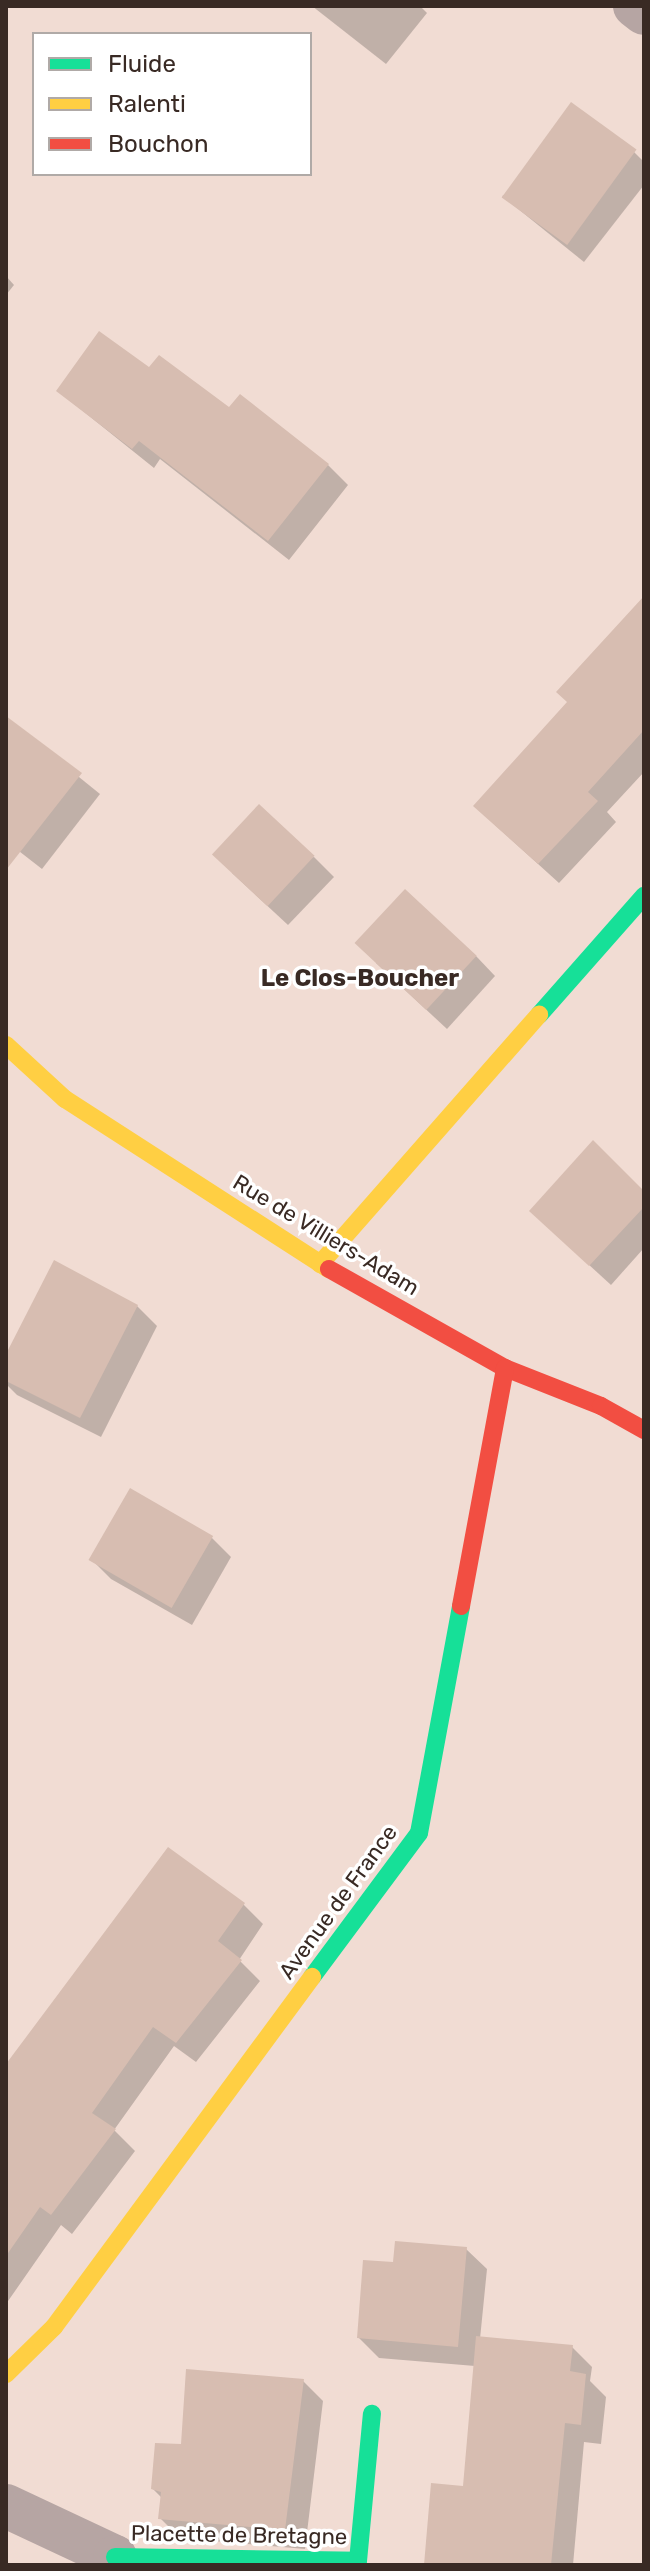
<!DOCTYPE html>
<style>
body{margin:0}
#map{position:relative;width:650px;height:2571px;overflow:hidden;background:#f1dcd3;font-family:Rubik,sans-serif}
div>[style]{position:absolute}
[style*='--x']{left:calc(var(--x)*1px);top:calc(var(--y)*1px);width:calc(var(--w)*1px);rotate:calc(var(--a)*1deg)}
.shadow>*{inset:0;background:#0003}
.building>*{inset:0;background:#d7bdb1;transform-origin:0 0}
.street>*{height:44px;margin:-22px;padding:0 22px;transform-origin:22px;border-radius:22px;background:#b6a5a3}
.fast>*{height:18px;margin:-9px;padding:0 9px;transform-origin:9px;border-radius:9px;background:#16e098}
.slow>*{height:18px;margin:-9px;padding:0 9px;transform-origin:9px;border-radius:9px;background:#ffcf43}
.jam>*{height:18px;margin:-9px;padding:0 9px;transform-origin:9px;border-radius:9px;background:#f24e42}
span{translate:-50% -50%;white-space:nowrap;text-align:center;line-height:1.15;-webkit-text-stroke:7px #fff;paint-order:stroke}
.street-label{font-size:22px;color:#392a24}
.neighbourhood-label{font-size:24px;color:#392a24;font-weight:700}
.frame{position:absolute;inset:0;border:8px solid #392a24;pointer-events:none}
.legend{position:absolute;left:32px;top:32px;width:280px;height:144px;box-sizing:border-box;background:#fff;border:2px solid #b0aaa7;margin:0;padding:10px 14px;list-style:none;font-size:24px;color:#392a24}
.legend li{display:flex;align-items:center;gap:16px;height:40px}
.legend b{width:40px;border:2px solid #b0aaa7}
</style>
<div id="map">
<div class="shadow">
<i style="clip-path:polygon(312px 6px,420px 6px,427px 13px,386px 64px)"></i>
<i style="clip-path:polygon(634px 152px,644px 162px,644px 185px,584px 262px,502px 196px)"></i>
<i style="clip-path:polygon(6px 276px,14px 285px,6px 295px)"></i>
<i style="clip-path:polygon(58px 391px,229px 410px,328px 465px,348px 485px,289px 560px,160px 459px,154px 468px)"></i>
<i style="clip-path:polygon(644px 599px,644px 772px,607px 812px,616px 822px,559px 883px,495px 825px)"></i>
<i style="clip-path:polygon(6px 718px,100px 794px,42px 869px,6px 841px)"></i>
<i style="clip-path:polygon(314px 857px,334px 877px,288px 925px,232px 873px)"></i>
<i style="clip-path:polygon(476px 956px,495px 976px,447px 1029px,376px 963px)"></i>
<i style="clip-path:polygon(644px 1193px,644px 1248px,611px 1285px,552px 1231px)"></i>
<i style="clip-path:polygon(137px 1306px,157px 1326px,101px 1437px,17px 1395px,6px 1384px,6px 1358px)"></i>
<i style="clip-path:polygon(211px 1537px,231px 1557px,192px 1625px,111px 1579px,91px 1559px)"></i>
<i style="clip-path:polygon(243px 1904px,263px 1924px,239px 1960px,260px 1981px,196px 2062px,174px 2046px,114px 2130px,135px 2151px,72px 2234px,61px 2225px,6px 2304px,6px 2067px)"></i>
<i style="clip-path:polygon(466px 2249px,487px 2269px,480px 2339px,572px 2347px,592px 2367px,590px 2381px,606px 2397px,601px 2444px,584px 2442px,573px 2565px,426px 2565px,465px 2488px,475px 2366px,379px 2358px,359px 2338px,395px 2264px)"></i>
<i style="clip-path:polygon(303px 2381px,323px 2401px,305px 2549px,180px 2538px,160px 2518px,163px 2499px,153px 2489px,183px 2446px)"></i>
</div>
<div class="building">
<i style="left:571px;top:102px;width:81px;height:118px;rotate:36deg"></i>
<i style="clip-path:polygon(99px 331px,149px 367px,159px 355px,229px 407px,240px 394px,329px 464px,268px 541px,139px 441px,132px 449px,56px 391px)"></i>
<i style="clip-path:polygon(644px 596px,644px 730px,588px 792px,598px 801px,538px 864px,473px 806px,567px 702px,556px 692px)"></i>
<i style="clip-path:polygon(6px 716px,82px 773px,6px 870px)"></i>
<i style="left:259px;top:804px;width:76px;height:69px;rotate:43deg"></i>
<i style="left:405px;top:889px;width:98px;height:74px;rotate:43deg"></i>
<i style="clip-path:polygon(593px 1140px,644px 1191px,644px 1207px,589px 1266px,529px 1211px)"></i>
<i style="clip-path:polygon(54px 1260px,138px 1305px,80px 1418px,6px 1381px,6px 1354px)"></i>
<i style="left:130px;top:1488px;width:96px;height:83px;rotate:30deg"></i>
<i style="clip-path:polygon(168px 1847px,245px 1903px,218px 1941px,242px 1960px,176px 2043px,153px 2027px,92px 2113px,116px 2129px,51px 2215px,40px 2207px,6px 2256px,6px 2064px)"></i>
<i style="clip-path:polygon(395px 2241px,467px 2247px,458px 2347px,357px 2338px,363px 2260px,393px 2262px)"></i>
<i style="clip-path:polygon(476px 2336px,573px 2345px,570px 2371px,586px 2374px,581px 2425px,565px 2423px,551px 2565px,424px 2565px,431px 2483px,463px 2486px)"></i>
<i style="clip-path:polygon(186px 2369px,304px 2379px,285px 2530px,158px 2519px,161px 2492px,151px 2489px,155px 2443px,181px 2444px)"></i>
</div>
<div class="street">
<i style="--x:635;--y:6;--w:11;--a:38"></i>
<i style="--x:6;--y:2506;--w:120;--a:25.1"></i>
<i style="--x:115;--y:2557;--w:8;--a:90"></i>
</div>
<div class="fast">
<i style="--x:539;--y:1015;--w:159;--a:-48.6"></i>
<i style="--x:312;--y:1977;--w:179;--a:-53.4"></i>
<i style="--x:419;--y:1833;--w:231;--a:-79.5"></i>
<i style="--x:115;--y:2557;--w:243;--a:0.9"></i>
<i style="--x:358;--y:2561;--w:148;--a:-84.6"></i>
</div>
<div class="slow">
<i style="--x:6;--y:1045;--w:80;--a:42.5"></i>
<i style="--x:65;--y:1099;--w:314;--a:32.8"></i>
<i style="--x:320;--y:1264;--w:332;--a:-48.7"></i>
<i style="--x:6;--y:2374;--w:67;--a:-44.4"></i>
<i style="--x:54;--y:2327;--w:435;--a:-53.6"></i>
</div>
<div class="jam">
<i style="--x:329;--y:1269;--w:202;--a:29.4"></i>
<i style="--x:505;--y:1368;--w:103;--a:21.6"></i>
<i style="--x:601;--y:1406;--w:49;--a:29.2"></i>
<i style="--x:461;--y:1606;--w:242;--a:-79.5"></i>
</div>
<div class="street-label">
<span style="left:326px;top:1235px;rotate:31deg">Rue de Villiers-Adam</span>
<span style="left:338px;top:1902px;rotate:-54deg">Avenue de France</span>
<span style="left:239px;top:2535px;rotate:1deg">Placette de Bretagne</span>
</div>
<div class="neighbourhood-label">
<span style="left:360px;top:979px">Le Clos-Boucher</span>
</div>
<div class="frame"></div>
<ul class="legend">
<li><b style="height:10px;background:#16e098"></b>Fluide</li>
<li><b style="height:10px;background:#ffcf43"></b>Ralenti</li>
<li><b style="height:10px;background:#f24e42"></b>Bouchon</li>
</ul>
</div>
